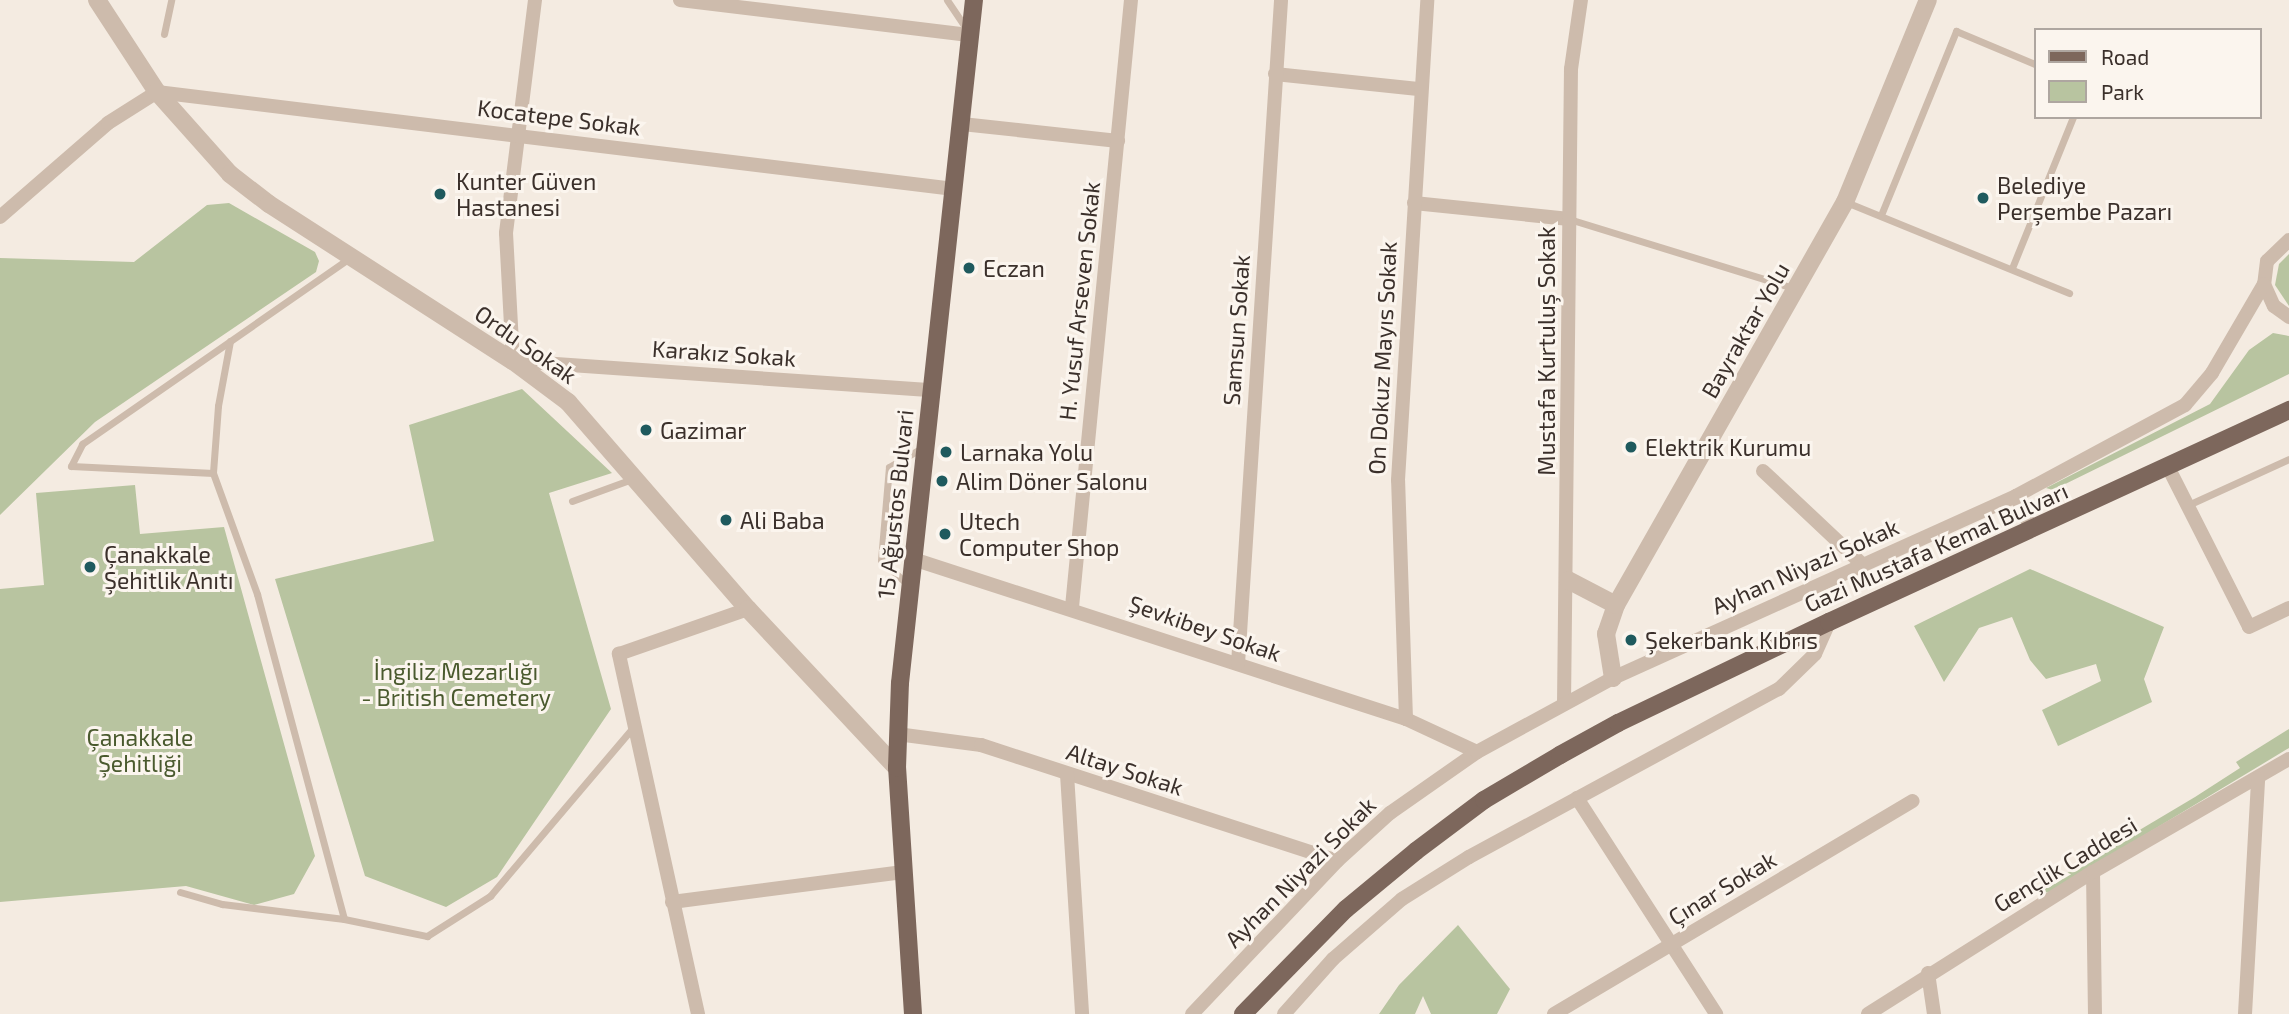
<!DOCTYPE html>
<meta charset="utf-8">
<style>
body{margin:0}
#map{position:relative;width:2289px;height:1014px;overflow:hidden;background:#f4ebe1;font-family:"Exo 2",sans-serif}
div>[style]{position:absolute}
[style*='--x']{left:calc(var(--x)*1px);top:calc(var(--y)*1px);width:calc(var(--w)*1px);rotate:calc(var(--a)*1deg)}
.green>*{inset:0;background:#b8c4a0}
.service>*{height:7px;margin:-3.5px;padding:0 3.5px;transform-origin:3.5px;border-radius:3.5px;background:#cdbbac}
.minor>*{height:14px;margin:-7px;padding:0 7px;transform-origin:7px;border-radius:7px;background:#cdbbac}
.tertiary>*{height:18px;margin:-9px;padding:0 9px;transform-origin:9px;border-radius:9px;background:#cdbbac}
.primary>*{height:18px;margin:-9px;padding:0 9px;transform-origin:9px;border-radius:9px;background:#7d675c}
.dots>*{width:19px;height:19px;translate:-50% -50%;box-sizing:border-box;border:4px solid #fbf5ee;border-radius:50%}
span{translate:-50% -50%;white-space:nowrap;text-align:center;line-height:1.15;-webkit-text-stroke:6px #fbf5ee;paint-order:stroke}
.street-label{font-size:23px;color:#3b302b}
.poi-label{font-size:23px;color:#3b302b}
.left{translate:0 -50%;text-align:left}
.park-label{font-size:23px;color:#4a5a2e}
.legend{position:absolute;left:2034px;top:28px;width:228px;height:91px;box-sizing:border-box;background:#fbf5ee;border:2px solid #aea6a0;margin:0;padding:9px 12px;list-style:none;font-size:21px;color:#3b302b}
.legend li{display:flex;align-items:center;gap:14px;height:35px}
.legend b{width:35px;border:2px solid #aea6a0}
</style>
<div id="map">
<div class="green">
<i style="clip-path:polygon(229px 203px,315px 252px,319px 261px,316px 272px,95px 422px,0 515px,0 258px,134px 262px,207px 205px)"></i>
<i style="clip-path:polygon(2289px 254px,2289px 306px,2275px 285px,2279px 264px)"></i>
<i style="clip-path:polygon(2273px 333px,2289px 336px,2289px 374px,2053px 490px,2046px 488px,2210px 404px,2249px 350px)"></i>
<i style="clip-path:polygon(522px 389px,612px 473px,549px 493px,611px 709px,497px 877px,446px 907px,365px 876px,275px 579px,434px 541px,409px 425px)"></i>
<i style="clip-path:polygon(135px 485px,140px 534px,224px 527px,315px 856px,294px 894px,254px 905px,186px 886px,0 902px,0 589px,44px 585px,36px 493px)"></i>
<i style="clip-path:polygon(2030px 569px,2164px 627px,2144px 679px,2152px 702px,2058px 746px,2042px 710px,2101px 681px,2096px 664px,2046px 679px,2030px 660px,2012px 617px,1979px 628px,1944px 682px,1914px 626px)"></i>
<i style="clip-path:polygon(2289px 729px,2289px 748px,2050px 892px,2032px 894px,2195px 797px,2240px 768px,2236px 762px)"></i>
<i style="clip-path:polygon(1458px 925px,1510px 989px,1497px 1014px,1431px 1014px,1423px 996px,1415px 1014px,1379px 1014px,1399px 985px)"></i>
</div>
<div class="service">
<i style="--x:947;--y:0;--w:34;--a:56"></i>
<i style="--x:164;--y:34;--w:35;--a:-78"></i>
<i style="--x:1846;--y:202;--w:241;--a:22.2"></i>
<i style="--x:1881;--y:215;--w:199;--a:-67.8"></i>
<i style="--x:1956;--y:31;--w:86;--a:22.7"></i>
<i style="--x:1569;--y:219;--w:234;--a:17.1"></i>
<i style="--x:2012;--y:268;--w:163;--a:-68"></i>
<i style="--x:230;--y:341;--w:66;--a:100.5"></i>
<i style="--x:218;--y:406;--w:67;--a:94.3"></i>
<i style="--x:213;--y:473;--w:129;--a:70"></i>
<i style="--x:257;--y:594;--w:336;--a:75"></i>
<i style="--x:213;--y:473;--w:142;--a:-177.2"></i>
<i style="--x:71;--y:466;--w:25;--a:-63"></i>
<i style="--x:82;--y:444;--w:326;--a:-34.8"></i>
<i style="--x:572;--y:501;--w:64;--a:-20.1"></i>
<i style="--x:2188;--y:505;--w:111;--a:-24.5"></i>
<i style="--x:907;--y:584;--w:35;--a:-137"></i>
<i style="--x:881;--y:560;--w:93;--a:-85.1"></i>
<i style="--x:889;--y:467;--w:38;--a:-30"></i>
<i style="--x:180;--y:892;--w:44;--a:15.9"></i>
<i style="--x:222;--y:904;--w:123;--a:7"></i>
<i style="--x:344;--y:919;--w:85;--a:11.6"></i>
<i style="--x:427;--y:936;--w:75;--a:-32.4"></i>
<i style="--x:490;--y:896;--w:223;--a:-49.7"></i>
</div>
<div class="minor">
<i style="--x:535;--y:0;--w:235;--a:97.1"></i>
<i style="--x:506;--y:233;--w:128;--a:86.9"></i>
<i style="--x:513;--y:361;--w:420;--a:4"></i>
<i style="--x:680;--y:0;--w:293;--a:6.9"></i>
<i style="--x:1275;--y:74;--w:144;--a:6"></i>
<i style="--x:962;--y:124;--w:157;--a:6.2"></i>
<i style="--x:1414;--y:203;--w:156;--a:5.9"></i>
<i style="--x:0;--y:217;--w:143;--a:-41"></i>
<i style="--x:108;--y:123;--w:58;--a:-32.3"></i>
<i style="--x:157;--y:92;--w:803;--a:6.94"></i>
<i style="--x:2289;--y:240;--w:30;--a:136"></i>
<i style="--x:2267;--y:261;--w:23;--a:97"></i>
<i style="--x:2264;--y:284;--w:24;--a:66"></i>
<i style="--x:2274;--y:306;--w:19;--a:36"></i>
<i style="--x:2168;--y:467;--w:179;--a:63.1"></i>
<i style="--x:2249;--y:627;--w:44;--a:-25.4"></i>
<i style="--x:1763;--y:471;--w:137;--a:43.2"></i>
<i style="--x:2016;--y:496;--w:38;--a:65"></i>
<i style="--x:913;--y:559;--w:518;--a:17.98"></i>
<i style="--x:1406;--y:719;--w:78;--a:24.9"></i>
<i style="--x:1072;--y:607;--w:610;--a:-84.45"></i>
<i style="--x:1238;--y:664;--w:665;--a:-86.29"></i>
<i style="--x:1564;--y:704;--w:635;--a:-89.37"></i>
<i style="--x:1571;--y:69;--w:70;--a:-81.8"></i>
<i style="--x:1406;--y:719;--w:239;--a:-91.9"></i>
<i style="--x:1398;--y:480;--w:481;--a:-86.5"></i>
<i style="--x:897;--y:734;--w:85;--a:7.5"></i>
<i style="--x:981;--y:745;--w:374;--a:18"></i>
<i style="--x:1067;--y:774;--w:240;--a:86.4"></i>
<i style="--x:1577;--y:798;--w:257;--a:57.2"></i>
<i style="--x:2093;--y:872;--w:142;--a:89.2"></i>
<i style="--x:672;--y:902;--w:233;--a:-7.4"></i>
<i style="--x:1928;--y:973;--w:41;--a:81.7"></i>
<i style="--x:698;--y:1014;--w:369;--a:-102.4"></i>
<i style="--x:619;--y:654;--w:137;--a:-19.2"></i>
<i style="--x:1192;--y:1014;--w:211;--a:-46.5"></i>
<i style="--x:1337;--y:861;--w:72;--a:-42.2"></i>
<i style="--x:1390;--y:813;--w:106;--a:-35"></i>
<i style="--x:1477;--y:752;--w:155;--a:-28.6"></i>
<i style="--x:1613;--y:678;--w:442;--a:-24.3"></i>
<i style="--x:2016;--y:496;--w:192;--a:-28.3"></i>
<i style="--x:2185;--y:405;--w:42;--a:-49.8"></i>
<i style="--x:2212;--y:373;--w:103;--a:-59.7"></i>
<i style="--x:1284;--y:1014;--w:74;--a:-48.3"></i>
<i style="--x:1333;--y:959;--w:91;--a:-41"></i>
<i style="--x:1402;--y:899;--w:79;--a:-32.1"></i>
<i style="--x:1469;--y:857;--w:353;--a:-28.5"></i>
<i style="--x:1779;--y:689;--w:50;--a:-44.2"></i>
<i style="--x:1815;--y:654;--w:35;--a:-66"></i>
<i style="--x:1554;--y:1014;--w:417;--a:-30.7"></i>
<i style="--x:1868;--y:1014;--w:266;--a:-32.3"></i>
<i style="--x:2093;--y:872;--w:226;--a:-30"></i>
<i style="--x:2245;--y:1014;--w:236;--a:-86.8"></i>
</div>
<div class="tertiary">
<i style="--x:97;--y:0;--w:110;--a:56.9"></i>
<i style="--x:157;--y:92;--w:110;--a:48.3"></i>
<i style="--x:230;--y:174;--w:49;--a:37.6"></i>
<i style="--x:269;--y:204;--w:290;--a:32.8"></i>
<i style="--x:513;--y:361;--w:69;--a:36.7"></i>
<i style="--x:568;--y:402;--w:274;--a:49"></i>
<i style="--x:748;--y:609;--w:218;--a:46.9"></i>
<i style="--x:1568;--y:580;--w:54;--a:27.5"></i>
<i style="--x:1613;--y:678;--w:45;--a:-99"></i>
<i style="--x:1606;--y:634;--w:31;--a:-71"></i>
<i style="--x:1616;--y:605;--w:464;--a:-60.4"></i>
<i style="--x:1845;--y:202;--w:218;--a:-67.7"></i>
</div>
<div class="primary">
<i style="--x:913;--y:1014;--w:247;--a:-93.7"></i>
<i style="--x:897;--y:768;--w:85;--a:-88"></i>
<i style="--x:900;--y:683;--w:687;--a:-83.82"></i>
<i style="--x:1243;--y:1014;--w:147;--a:-45.6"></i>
<i style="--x:1346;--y:909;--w:91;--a:-39.6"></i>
<i style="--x:1416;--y:851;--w:85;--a:-36.9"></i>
<i style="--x:1484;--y:800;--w:88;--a:-30.6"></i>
<i style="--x:1560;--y:755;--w:66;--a:-28.9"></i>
<i style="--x:1618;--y:723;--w:234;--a:-25.6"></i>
<i style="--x:1829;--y:622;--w:507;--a:-24.74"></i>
</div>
<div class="dots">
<i style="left:440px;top:194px;background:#1f5a5e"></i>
<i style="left:1983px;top:198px;background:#1f5a5e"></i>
<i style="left:969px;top:268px;background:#1f5a5e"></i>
<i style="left:646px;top:430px;background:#1f5a5e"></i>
<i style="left:1631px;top:447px;background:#1f5a5e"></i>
<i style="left:946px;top:452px;background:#1f5a5e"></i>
<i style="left:942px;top:481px;background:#1f5a5e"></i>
<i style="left:726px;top:520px;background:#1f5a5e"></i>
<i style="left:945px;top:534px;background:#1f5a5e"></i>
<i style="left:90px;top:567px;background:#1f5a5e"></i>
<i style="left:1631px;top:640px;background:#1f5a5e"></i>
</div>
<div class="street-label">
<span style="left:559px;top:117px;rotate:7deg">Kocatepe Sokak</span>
<span style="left:1079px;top:301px;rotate:-84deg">H. Yusuf Arseven Sokak</span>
<span style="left:1236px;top:330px;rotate:-86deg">Samsun Sokak</span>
<span style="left:1745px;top:330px;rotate:-60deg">Bayraktar Yolu</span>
<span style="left:526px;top:344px;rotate:35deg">Ordu Sokak</span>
<span style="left:1546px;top:351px;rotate:-90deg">Mustafa Kurtuluş Sokak</span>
<span style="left:724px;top:353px;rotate:4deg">Karakız Sokak</span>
<span style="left:1382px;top:358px;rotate:-87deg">On Dokuz Mayıs Sokak</span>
<span style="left:895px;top:504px;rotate:-84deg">15 Ağustos Bulvari</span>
<span style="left:1936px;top:547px;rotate:-24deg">Gazi Mustafa Kemal Bulvarı</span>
<span style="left:1805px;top:566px;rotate:-24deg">Ayhan Niyazi Sokak</span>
<span style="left:1205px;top:628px;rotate:19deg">Şevkibey Sokak</span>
<span style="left:1125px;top:769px;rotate:18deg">Altay Sokak</span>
<span style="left:2065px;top:864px;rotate:-31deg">Gençlik Caddesi</span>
<span style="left:1300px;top:872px;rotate:-45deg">Ayhan Niyazi Sokak</span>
<span style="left:1722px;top:888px;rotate:-31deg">Çınar Sokak</span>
</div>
<div class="poi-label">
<span class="left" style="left:456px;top:194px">Kunter Güven<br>Hastanesi</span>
<span class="left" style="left:1997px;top:198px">Belediye<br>Perşembe Pazarı</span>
<span class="left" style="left:983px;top:268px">Eczan</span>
<span class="left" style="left:660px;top:430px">Gazimar</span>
<span class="left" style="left:1645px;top:447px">Elektrik Kurumu</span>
<span class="left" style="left:960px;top:452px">Larnaka Yolu</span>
<span class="left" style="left:956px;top:481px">Alim Döner Salonu</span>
<span class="left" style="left:740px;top:520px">Ali Baba</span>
<span class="left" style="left:959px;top:534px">Utech<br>Computer Shop</span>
<span class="left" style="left:104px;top:567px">Çanakkale<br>Şehitlik Anıtı</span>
<span class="left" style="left:1645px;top:640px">Şekerbank Kıbrıs</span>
</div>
<div class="park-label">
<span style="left:456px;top:684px">İngiliz Mezarlığı<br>- British Cemetery</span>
<span style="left:140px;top:750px">Çanakkale<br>Şehitliği</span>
</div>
<ul class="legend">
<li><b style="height:9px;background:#7d675c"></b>Road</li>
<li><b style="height:19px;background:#b8c4a0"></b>Park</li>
</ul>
</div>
